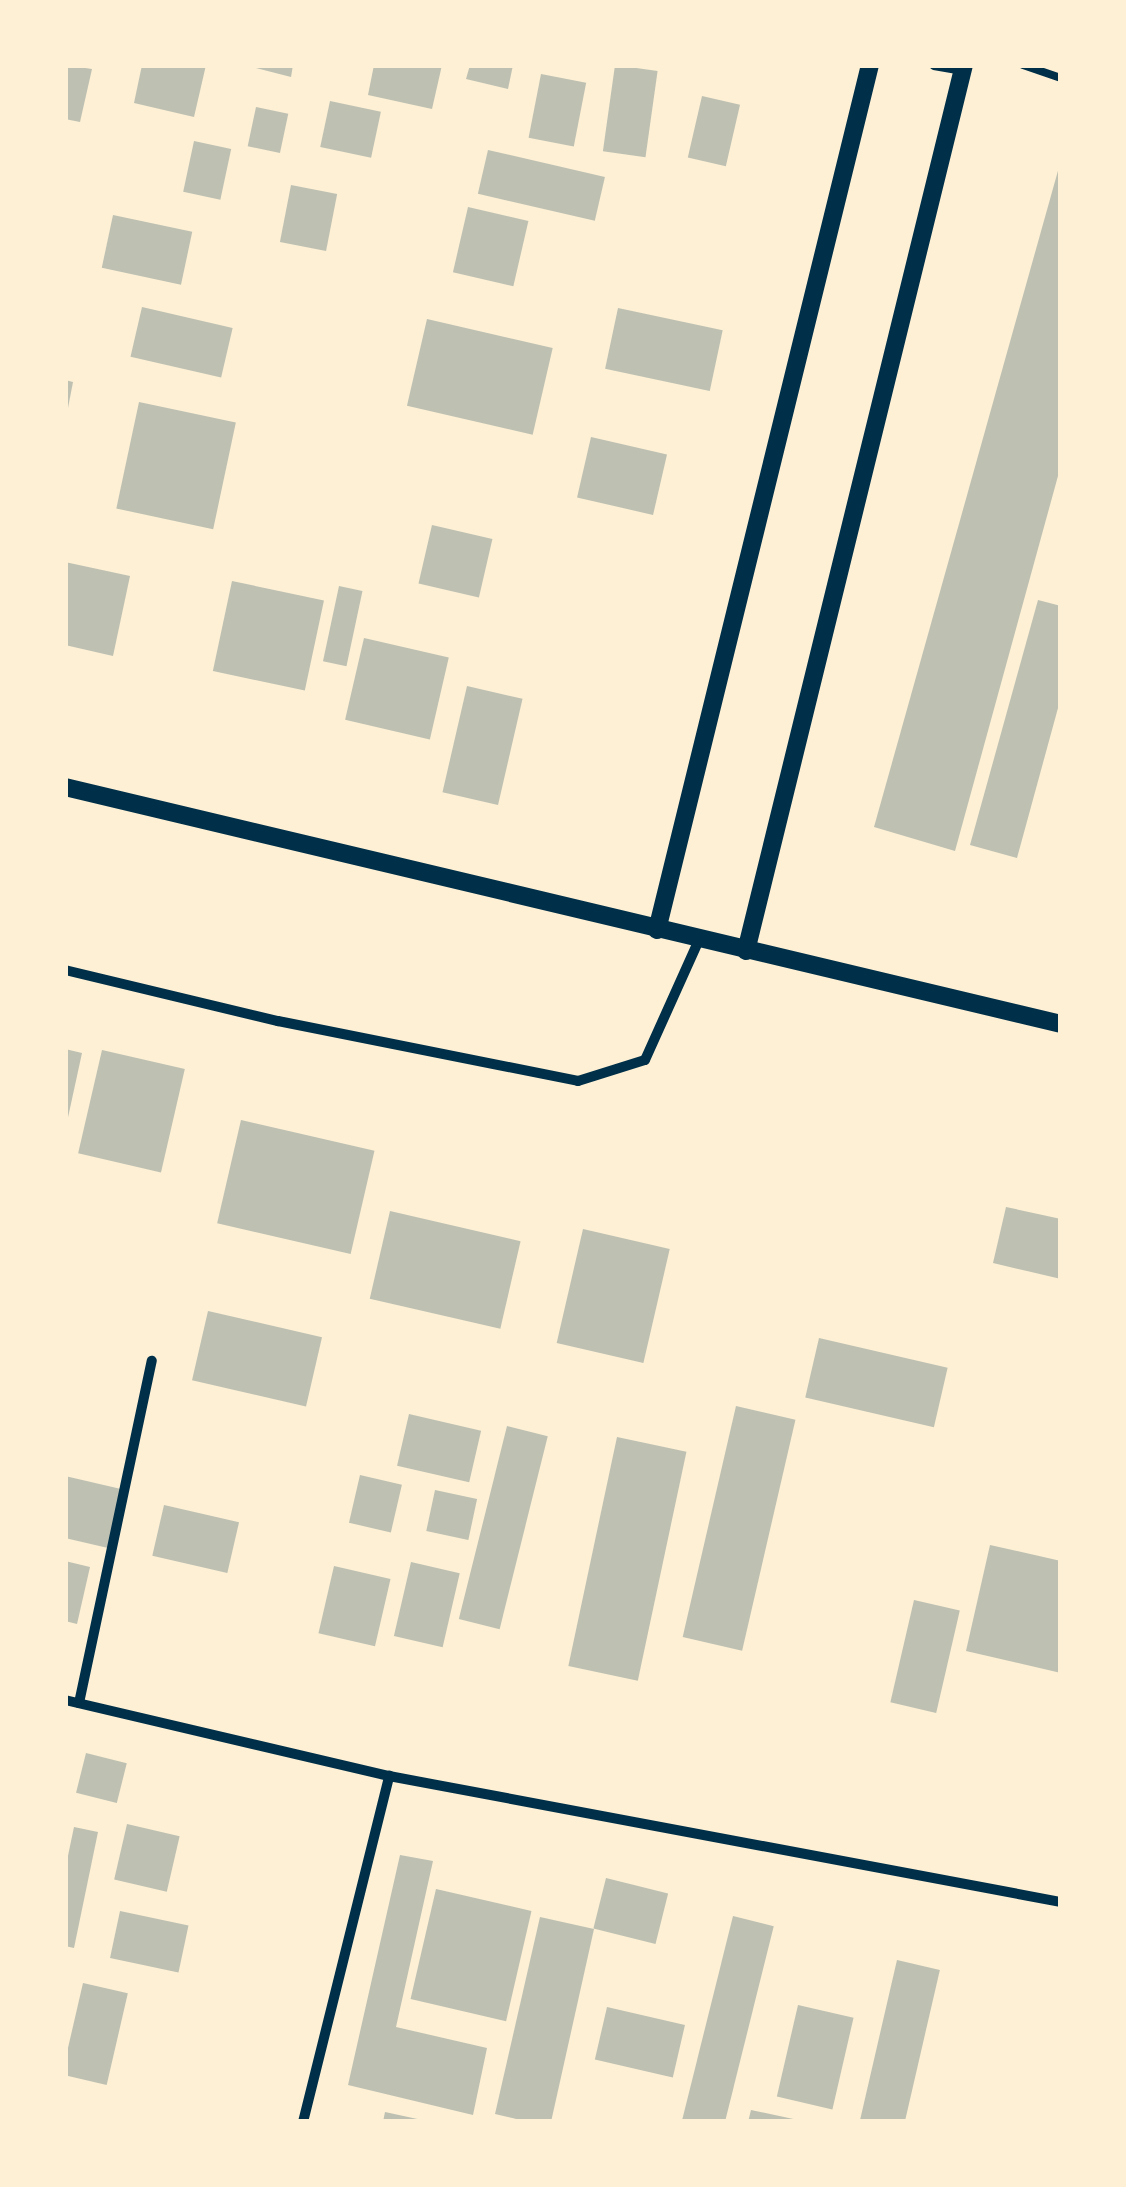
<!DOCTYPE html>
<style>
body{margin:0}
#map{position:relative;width:1126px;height:2187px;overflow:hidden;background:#fdf0d5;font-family:"Golos Text",sans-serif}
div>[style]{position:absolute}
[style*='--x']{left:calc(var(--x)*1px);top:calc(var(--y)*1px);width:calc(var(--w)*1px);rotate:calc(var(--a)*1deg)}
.building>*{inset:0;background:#bec0b2;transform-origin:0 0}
.service>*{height:8px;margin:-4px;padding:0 4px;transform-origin:4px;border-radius:4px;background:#003049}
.minor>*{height:10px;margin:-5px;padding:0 5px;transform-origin:5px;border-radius:5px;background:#003049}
.tertiary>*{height:18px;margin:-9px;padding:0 9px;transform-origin:9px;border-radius:9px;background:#003049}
span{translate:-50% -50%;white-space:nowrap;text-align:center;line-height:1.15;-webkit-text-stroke:9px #fdf0d5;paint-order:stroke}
.frame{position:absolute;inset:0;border:68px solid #fdf0d5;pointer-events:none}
</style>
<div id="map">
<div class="building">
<i style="clip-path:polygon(65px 65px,92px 69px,80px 122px,65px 119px)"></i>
<i style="clip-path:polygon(142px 65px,206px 65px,194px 117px,134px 103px)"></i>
<i style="clip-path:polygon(244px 65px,293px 65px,291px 77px)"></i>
<i style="clip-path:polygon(374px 65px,442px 65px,432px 109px,368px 95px)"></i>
<i style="clip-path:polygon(470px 65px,513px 65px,508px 89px,466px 79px)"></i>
<i style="left:615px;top:65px;width:43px;height:87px;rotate:8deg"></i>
<i style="left:541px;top:74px;width:46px;height:65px;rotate:11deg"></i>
<i style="left:702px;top:96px;width:39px;height:63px;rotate:13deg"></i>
<i style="left:330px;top:101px;width:52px;height:47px;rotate:12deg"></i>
<i style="left:256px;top:107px;width:33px;height:40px;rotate:12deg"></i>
<i style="left:194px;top:141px;width:38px;height:52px;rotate:12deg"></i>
<i style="left:488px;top:150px;width:120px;height:45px;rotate:13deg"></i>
<i style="clip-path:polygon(1061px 160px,1061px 465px,955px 851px,874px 827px)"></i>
<i style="left:291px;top:185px;width:47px;height:58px;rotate:11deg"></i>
<i style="left:468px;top:207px;width:62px;height:67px;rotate:13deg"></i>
<i style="left:113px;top:215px;width:81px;height:54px;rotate:12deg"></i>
<i style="left:142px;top:307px;width:93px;height:51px;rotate:13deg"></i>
<i style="left:618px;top:308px;width:107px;height:62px;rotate:12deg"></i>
<i style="left:427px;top:319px;width:129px;height:89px;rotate:13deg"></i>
<i style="clip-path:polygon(65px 380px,73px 382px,67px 413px,65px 413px)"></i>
<i style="left:139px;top:402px;width:99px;height:109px;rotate:12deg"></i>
<i style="left:591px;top:437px;width:78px;height:62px;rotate:13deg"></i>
<i style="left:432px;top:525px;width:62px;height:60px;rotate:13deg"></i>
<i style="clip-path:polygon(65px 562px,130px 576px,113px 656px,65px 645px)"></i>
<i style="left:232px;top:581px;width:94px;height:92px;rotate:12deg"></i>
<i style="left:339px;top:586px;width:24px;height:77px;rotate:12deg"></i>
<i style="clip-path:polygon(1038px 600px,1061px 606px,1061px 697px,1017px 858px,970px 845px)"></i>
<i style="left:364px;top:638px;width:87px;height:84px;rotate:13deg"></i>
<i style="left:467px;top:686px;width:57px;height:109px;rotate:13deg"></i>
<i style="clip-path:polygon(65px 1049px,82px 1053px,67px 1122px,65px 1122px)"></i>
<i style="left:102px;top:1050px;width:85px;height:106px;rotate:13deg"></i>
<i style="left:241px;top:1120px;width:137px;height:106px;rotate:13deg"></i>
<i style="clip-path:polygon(1006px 1207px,1061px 1219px,1061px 1279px,993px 1263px)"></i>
<i style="left:390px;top:1211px;width:134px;height:90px;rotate:13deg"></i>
<i style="left:583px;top:1229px;width:89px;height:117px;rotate:13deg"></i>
<i style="left:208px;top:1311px;width:117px;height:71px;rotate:13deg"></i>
<i style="left:819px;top:1338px;width:132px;height:61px;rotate:13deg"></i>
<i style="left:736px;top:1406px;width:61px;height:237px;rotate:13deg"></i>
<i style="left:409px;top:1414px;width:74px;height:53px;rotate:13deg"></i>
<i style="left:507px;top:1426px;width:42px;height:199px;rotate:14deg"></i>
<i style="left:617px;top:1437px;width:71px;height:234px;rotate:12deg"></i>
<i style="left:360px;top:1475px;width:43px;height:49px;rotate:13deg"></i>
<i style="clip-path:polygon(65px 1476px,121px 1489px,108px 1548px,65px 1538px)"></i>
<i style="left:435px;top:1490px;width:43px;height:42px;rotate:12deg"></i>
<i style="left:164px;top:1505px;width:77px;height:52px;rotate:13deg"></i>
<i style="clip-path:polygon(990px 1545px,1061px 1561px,1061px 1673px,966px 1651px)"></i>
<i style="clip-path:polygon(65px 1561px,90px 1567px,77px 1624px,65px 1621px)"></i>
<i style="left:411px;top:1562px;width:50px;height:76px;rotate:13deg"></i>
<i style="left:334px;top:1566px;width:58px;height:69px;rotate:13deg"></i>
<i style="left:914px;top:1600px;width:47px;height:105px;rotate:13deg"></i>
<i style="left:86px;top:1753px;width:42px;height:41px;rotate:14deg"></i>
<i style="left:127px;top:1824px;width:54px;height:57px;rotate:13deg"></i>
<i style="clip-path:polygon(74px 1827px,98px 1832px,74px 1948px,65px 1946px,65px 1870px)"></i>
<i style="clip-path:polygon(400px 1855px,433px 1861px,396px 2027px,487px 2048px,473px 2115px,348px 2085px)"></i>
<i style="left:606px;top:1878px;width:64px;height:52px;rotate:14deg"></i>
<i style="left:436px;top:1889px;width:98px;height:113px;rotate:13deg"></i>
<i style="left:120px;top:1911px;width:70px;height:48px;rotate:12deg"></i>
<i style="left:733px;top:1916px;width:42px;height:211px;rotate:14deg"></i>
<i style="clip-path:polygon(540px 1917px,594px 1929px,551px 2122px,529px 2122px,495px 2114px)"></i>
<i style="left:897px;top:1960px;width:44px;height:166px;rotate:13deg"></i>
<i style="left:83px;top:1983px;width:46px;height:94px;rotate:13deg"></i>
<i style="left:798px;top:2005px;width:57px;height:94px;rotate:13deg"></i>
<i style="left:607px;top:2007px;width:80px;height:54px;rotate:13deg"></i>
<i style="clip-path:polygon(751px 2110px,798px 2120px,797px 2122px,748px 2122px)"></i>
<i style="clip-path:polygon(385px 2112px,422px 2120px,422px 2122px,383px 2122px)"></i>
</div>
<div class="service">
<i style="--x:1023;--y:65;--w:40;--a:18.9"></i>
</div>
<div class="minor">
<i style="--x:934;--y:65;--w:28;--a:10"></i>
<i style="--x:65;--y:970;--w:219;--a:13.5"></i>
<i style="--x:278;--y:1021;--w:306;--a:11.3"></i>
<i style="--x:578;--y:1081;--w:70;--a:-17.4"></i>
<i style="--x:645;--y:1060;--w:132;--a:-65.8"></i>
<i style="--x:65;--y:1700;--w:333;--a:13.2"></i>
<i style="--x:389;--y:1776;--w:684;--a:10.62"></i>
<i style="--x:79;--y:1703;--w:350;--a:-78"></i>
<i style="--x:303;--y:2122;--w:357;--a:-76"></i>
</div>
<div class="tertiary">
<i style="--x:65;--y:787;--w:1024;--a:13.38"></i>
<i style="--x:657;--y:930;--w:891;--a:-76.17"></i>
<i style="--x:746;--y:951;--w:912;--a:-76.18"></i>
</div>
<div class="frame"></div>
</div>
